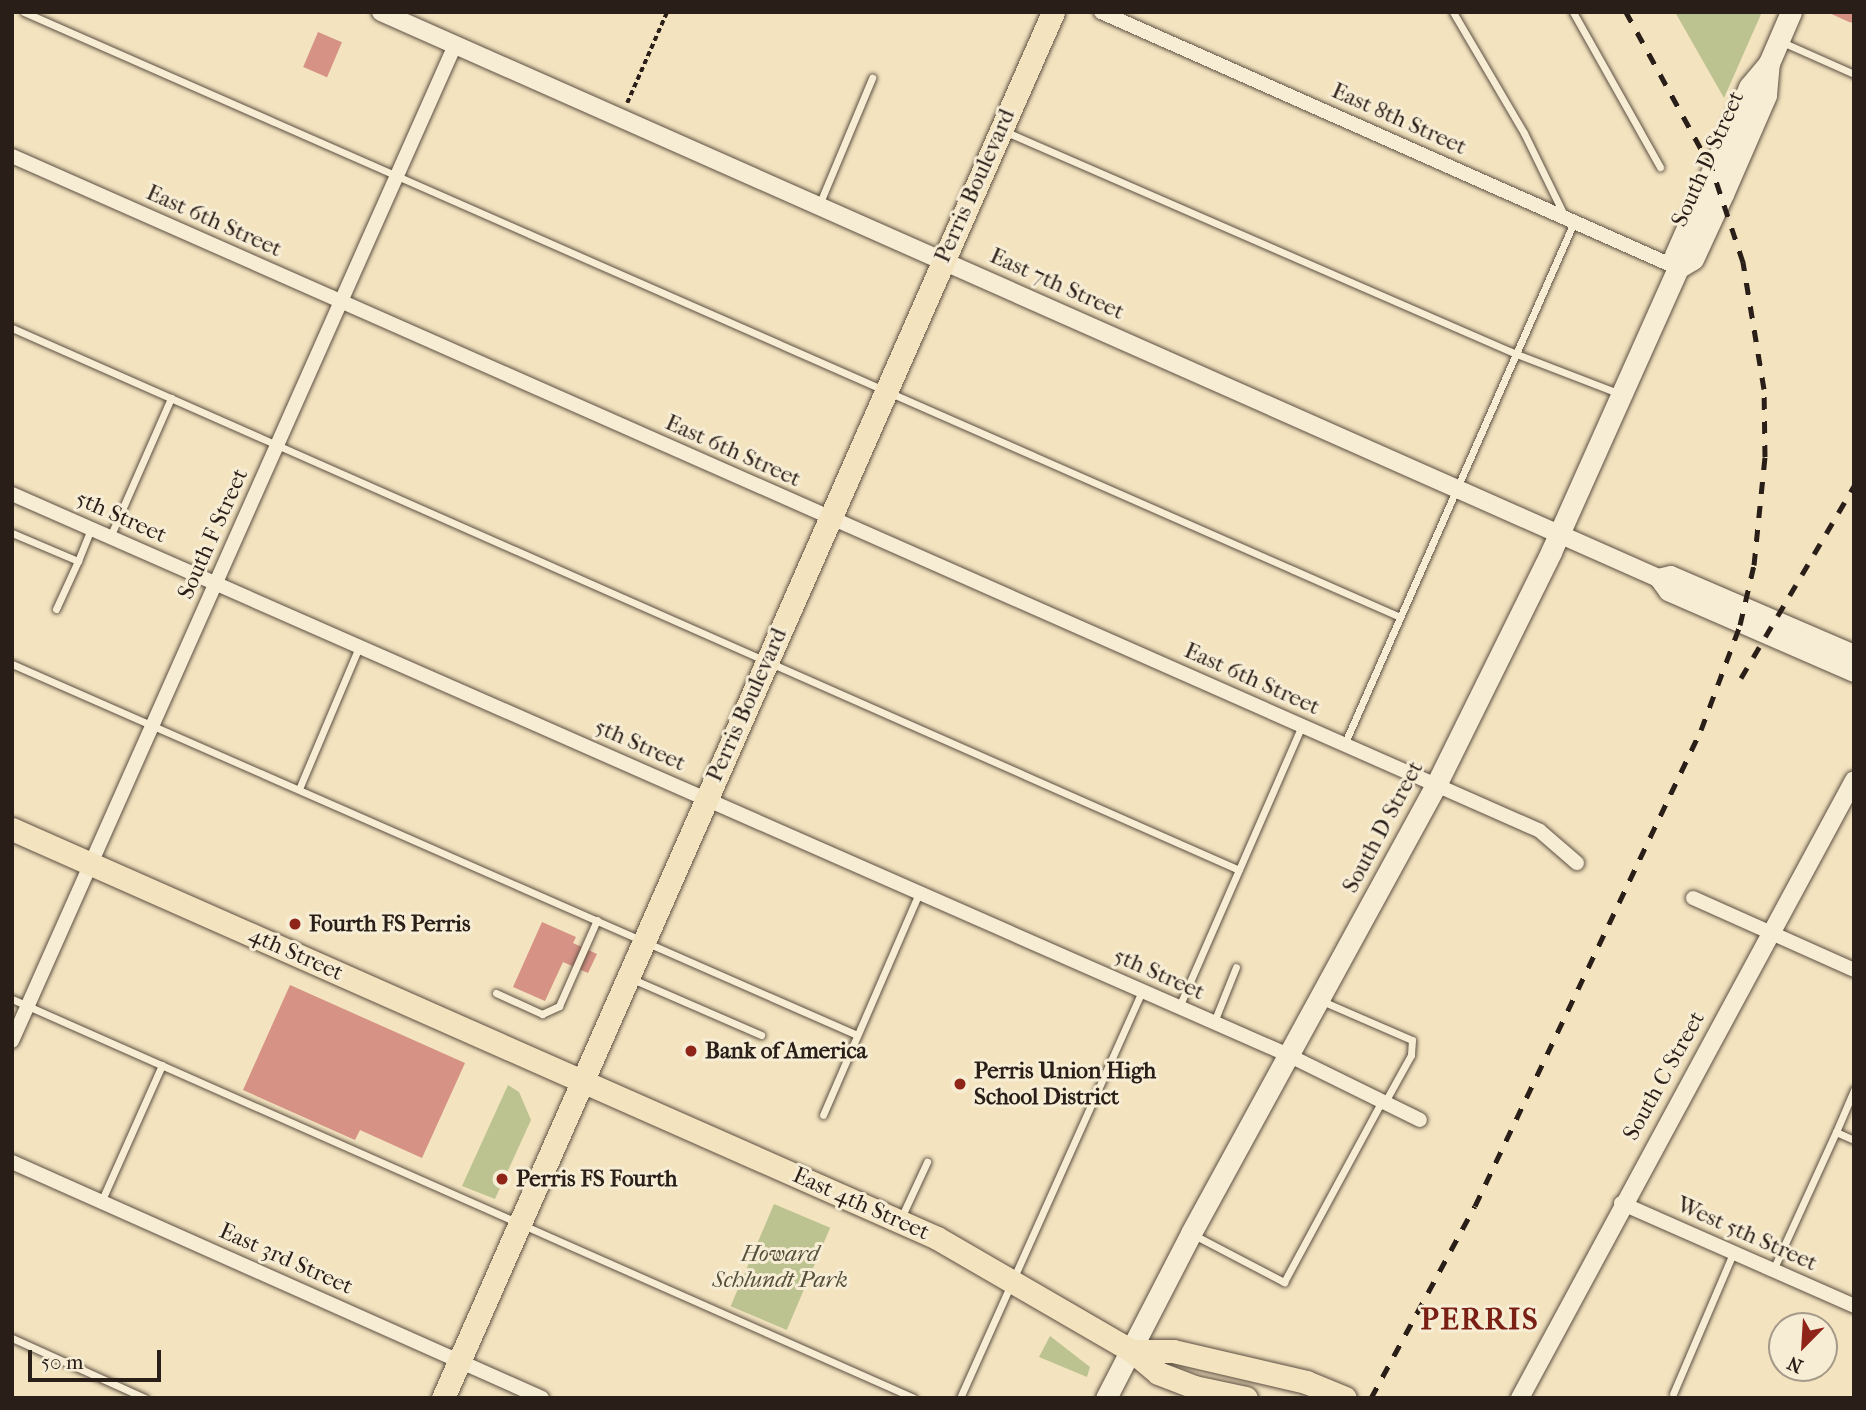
<!DOCTYPE html>
<style>
body{margin:0}
#map{position:relative;width:1866px;height:1410px;overflow:hidden;background:#f3e3bf;font-family:"IM FELL French Canon",serif}
div>[style]{position:absolute}
[style*='--x']{left:calc(var(--x)*1px);top:calc(var(--y)*1px);width:calc(var(--w)*1px);rotate:calc(var(--a)*1deg)}
.green>*{inset:0;background:#bcc391;transform-origin:0 0}
.building>*{inset:0;background:#d59285;transform-origin:0 0}
.path>*{height:3.5px;margin-top:-1.75px;transform-origin:0;background:repeating-linear-gradient(90deg,#291e18 0 5px,transparent 0 8.5px)}
.roads{filter:drop-shadow(0 0 2px #5c4f42) drop-shadow(0 0 2px #5c4f42)}
.service>*{height:7px;margin:-3.5px;padding:0 3.5px;transform-origin:3.5px;border-radius:3.5px;background:#f7edd5}
.minor>*{height:14px;margin:-7px;padding:0 7px;transform-origin:7px;border-radius:7px;background:#f7edd5}
.tertiary>*{height:18px;margin:-9px;padding:0 9px;transform-origin:9px;border-radius:9px;background:#f7edd5}
.secondary>*{height:21px;margin:-10.5px;padding:0 10.5px;transform-origin:10.5px;border-radius:10.5px;background:#f7edd5}
.primary>*{height:23px;margin:-11.5px;padding:0 11.5px;transform-origin:11.5px;border-radius:11.5px;background:#f3e3bf}
.rail>*{height:5px;margin-top:-2.5px;transform-origin:0;background:repeating-linear-gradient(90deg,#291e18 0 12px,transparent 0 24px)}
.dots>*{width:19px;height:19px;translate:-50% -50%;box-sizing:border-box;border:4px solid #f7edd5;border-radius:50%}
span{translate:-50% -50%;white-space:nowrap;text-align:center;line-height:1.15;-webkit-text-stroke:6px #f7edd5;paint-order:stroke}
.street-label{font-size:23px;color:#291e18}
.poi-label{font-size:23px;color:#291e18;font-weight:700}
.left{translate:0 -50%;text-align:left}
.park-label{font-size:23px;color:#55503c;font-style:italic}
.district-label{font-size:30px;color:#7a1f14;font-weight:700;letter-spacing:2px}
.frame{position:absolute;inset:0;border:14px solid #291e18;pointer-events:none}
.north{position:absolute;left:1768px;top:1312px;width:70px;height:70px;box-sizing:border-box;background:#f7edd5;border:2px solid #a59a89;border-radius:50%;rotate:204deg;font-size:19px;font-weight:700;line-height:28px;text-align:center;color:#291e18}
.north::after{content:'';display:block;margin:auto;width:24px;height:32px;background:#8f2418;clip-path:polygon(50% 0,100% 100%,50% 72%,0 100%)}
.scale{position:absolute;left:28px;top:1350px;width:133px;height:32px;box-sizing:border-box;border:4px solid #291e18;border-top:0;padding-left:9px;font-size:21px;line-height:24px;white-space:nowrap;color:#291e18;-webkit-text-stroke:5px #f7edd5;paint-order:stroke}
</style>
<div id="map">
<div class="green">
<i style="clip-path:polygon(1675px 12px,1762px 12px,1724px 98px)"></i>
<i style="clip-path:polygon(508px 1085px,519px 1092px,531px 1120px,495px 1199px,462px 1186px)"></i>
<i style="left:774px;top:1204px;width:61px;height:111px;rotate:23deg"></i>
<i style="clip-path:polygon(1050px 1336px,1090px 1367px,1087px 1377px,1039px 1357px)"></i>
</div>
<div class="building">
<i style="clip-path:polygon(1827px 12px,1854px 12px,1854px 23px,1849px 22px)"></i>
<i style="left:318px;top:32px;width:26px;height:38px;rotate:23deg"></i>
<i style="clip-path:polygon(542px 922px,576px 937px,573px 943px,597px 954px,588px 973px,563px 962px,545px 1001px,513px 987px)"></i>
<i style="clip-path:polygon(290px 985px,465px 1063px,422px 1158px,360px 1130px,355px 1140px,243px 1090px)"></i>
</div>
<div class="path">
<i style="--x:627;--y:103;--w:99;--a:-66.3"></i>
</div>
<div class="roads">
<div class="service">
<i style="--x:24;--y:12;--w:1503;--a:23.73"></i>
<i style="--x:1453;--y:12;--w:140;--a:59.6"></i>
<i style="--x:1524;--y:133;--w:93;--a:64"></i>
<i style="--x:1573;--y:12;--w:178;--a:60.7"></i>
<i style="--x:1780;--y:41;--w:81;--a:24"></i>
<i style="--x:1004;--y:131;--w:556;--a:23.52"></i>
<i style="--x:1514;--y:353;--w:114;--a:21.1"></i>
<i style="--x:819;--y:205;--w:138;--a:-67.3"></i>
<i style="--x:12;--y:328;--w:1341;--a:23.83"></i>
<i style="--x:12;--y:533;--w:72;--a:23"></i>
<i style="--x:78;--y:561;--w:35;--a:-68"></i>
<i style="--x:110;--y:537;--w:152;--a:-66.3"></i>
<i style="--x:56;--y:609;--w:53;--a:-65.4"></i>
<i style="--x:12;--y:664;--w:923;--a:23.7"></i>
<i style="--x:1344;--y:745;--w:571;--a:-66.26"></i>
<i style="--x:299;--y:789;--w:154;--a:-67.1"></i>
<i style="--x:630;--y:978;--w:143;--a:23.5"></i>
<i style="--x:496;--y:993;--w:51;--a:24.5"></i>
<i style="--x:542;--y:1014;--w:19;--a:-25"></i>
<i style="--x:559;--y:1006;--w:94;--a:-66.2"></i>
<i style="--x:12;--y:999;--w:986;--a:23.86"></i>
<i style="--x:1322;--y:1001;--w:98;--a:23.4"></i>
<i style="--x:1412;--y:1040;--w:15;--a:94"></i>
<i style="--x:1411;--y:1055;--w:54;--a:119"></i>
<i style="--x:1179;--y:1007;--w:307;--a:-66.4"></i>
<i style="--x:1214;--y:1022;--w:59;--a:-68.2"></i>
<i style="--x:823;--y:1115;--w:242;--a:-66.6"></i>
<i style="--x:1836;--y:1132;--w:46;--a:-66.8"></i>
<i style="--x:101;--y:1202;--w:150;--a:-66"></i>
<i style="--x:901;--y:1218;--w:62;--a:-65.1"></i>
<i style="--x:1194;--y:1235;--w:102;--a:27.6"></i>
<i style="--x:1284;--y:1282;--w:206;--a:-61.6"></i>
<i style="--x:1773;--y:1270;--w:152;--a:-65.5"></i>
<i style="--x:1836;--y:1132;--w:20;--a:24"></i>
<i style="--x:12;--y:1338;--w:146;--a:24.3"></i>
<i style="--x:1673;--y:1394;--w:153;--a:-66.9"></i>
<i style="--x:960;--y:1398;--w:446;--a:-65.9"></i>
</div>
<div class="minor">
<i style="--x:1101;--y:12;--w:631;--a:23.93"></i>
<i style="--x:12;--y:156;--w:1670;--a:23.83"></i>
<i style="--x:1540;--y:831;--w:49;--a:40.9"></i>
<i style="--x:12;--y:494;--w:1394;--a:23.73"></i>
<i style="--x:1288;--y:1055;--w:147;--a:26.2"></i>
<i style="--x:1693;--y:898;--w:176;--a:24.1"></i>
<i style="--x:12;--y:1041;--w:1090;--a:-66.02"></i>
<i style="--x:12;--y:1162;--w:580;--a:24"></i>
<i style="--x:1621;--y:1203;--w:255;--a:23.8"></i>
</div>
<div class="tertiary">
<i style="--x:381;--y:12;--w:1397;--a:23.9"></i>
<i style="--x:1658;--y:578;--w:17;--a:54"></i>
<i style="--x:1668;--y:592;--w:203;--a:23.5"></i>
<i style="--x:1658;--y:578;--w:13;--a:-13"></i>
<i style="--x:1671;--y:575;--w:199;--a:23.3"></i>
<i style="--x:1520;--y:1398;--w:702;--a:-61.61"></i>
</div>
<div class="secondary">
<i style="--x:1678;--y:268;--w:13;--a:-103"></i>
<i style="--x:1675;--y:255;--w:184;--a:-66.2"></i>
<i style="--x:1749;--y:87;--w:31;--a:-50"></i>
<i style="--x:1769;--y:63;--w:56;--a:-66.7"></i>
<i style="--x:1106;--y:1398;--w:186;--a:-62.7"></i>
<i style="--x:1191;--y:1233;--w:511;--a:-61.33"></i>
<i style="--x:1436;--y:785;--w:260;--a:-63.7"></i>
<i style="--x:1551;--y:552;--w:311;--a:-65.9"></i>
<i style="--x:1678;--y:268;--w:17;--a:-31"></i>
<i style="--x:1693;--y:259;--w:72;--a:-65.2"></i>
<i style="--x:1723;--y:194;--w:108;--a:-66.5"></i>
<i style="--x:1766;--y:95;--w:32;--a:-85"></i>
</div>
<div class="primary">
<i style="--x:12;--y:829;--w:1011;--a:23.85"></i>
<i style="--x:937;--y:1238;--w:225;--a:30.1"></i>
<i style="--x:1132;--y:1351;--w:34;--a:40"></i>
<i style="--x:1158;--y:1373;--w:39;--a:21"></i>
<i style="--x:1194;--y:1387;--w:53;--a:11.9"></i>
<i style="--x:1132;--y:1351;--w:41;--a:0"></i>
<i style="--x:1173;--y:1351;--w:137;--a:13.1"></i>
<i style="--x:1306;--y:1382;--w:42;--a:22.3"></i>
<i style="--x:443;--y:1398;--w:1514;--a:-66.24"></i>
</div>
</div>
<div class="rail">
<i style="--x:1741;--y:678;--w:223;--a:-59.5"></i>
<i style="--x:1371;--y:1398;--w:218;--a:-61.6"></i>
<i style="--x:1475;--y:1206;--w:527;--a:-64.6"></i>
<i style="--x:1701;--y:730;--w:112;--a:-69.6"></i>
<i style="--x:1740;--y:625;--w:62;--a:-76.9"></i>
<i style="--x:1754;--y:565;--w:109;--a:-84.2"></i>
<i style="--x:1765;--y:457;--w:68;--a:-90.8"></i>
<i style="--x:1764;--y:389;--w:129;--a:-99.4"></i>
<i style="--x:1743;--y:262;--w:98;--a:-108.4"></i>
<i style="--x:1712;--y:169;--w:179;--a:-118.7"></i>
</div>
<div class="dots">
<i style="left:295px;top:924px;background:#8f2418"></i>
<i style="left:691px;top:1051px;background:#8f2418"></i>
<i style="left:960px;top:1084px;background:#8f2418"></i>
<i style="left:502px;top:1179px;background:#8f2418"></i>
</div>
<div class="street-label">
<span style="left:1399px;top:119px;rotate:24deg">East 8th Street</span>
<span style="left:1708px;top:159px;rotate:-66deg">South D Street</span>
<span style="left:975px;top:186px;rotate:-66deg">Perris Boulevard</span>
<span style="left:214px;top:221px;rotate:24deg">East 6th Street</span>
<span style="left:1057px;top:284px;rotate:24deg">East 7th Street</span>
<span style="left:733px;top:451px;rotate:24deg">East 6th Street</span>
<span style="left:121px;top:517px;rotate:24deg">5th Street</span>
<span style="left:213px;top:534px;rotate:-66deg">South F Street</span>
<span style="left:1252px;top:679px;rotate:24deg">East 6th Street</span>
<span style="left:747px;top:705px;rotate:-66deg">Perris Boulevard</span>
<span style="left:640px;top:745px;rotate:24deg">5th Street</span>
<span style="left:1383px;top:827px;rotate:-62deg">South D Street</span>
<span style="left:296px;top:954px;rotate:24deg">4th Street</span>
<span style="left:1159px;top:974px;rotate:24deg">5th Street</span>
<span style="left:1664px;top:1076px;rotate:-61deg">South C Street</span>
<span style="left:861px;top:1204px;rotate:24deg">East 4th Street</span>
<span style="left:1747px;top:1234px;rotate:24deg">West 5th Street</span>
<span style="left:286px;top:1259px;rotate:24deg">East 3rd Street</span>
</div>
<div class="poi-label">
<span class="left" style="left:309px;top:924px">Fourth FS Perris</span>
<span class="left" style="left:705px;top:1051px">Bank of America</span>
<span class="left" style="left:974px;top:1084px">Perris Union High<br>School District</span>
<span class="left" style="left:516px;top:1179px">Perris FS Fourth</span>
</div>
<div class="park-label">
<span style="left:780px;top:1267px">Howard<br>Schlundt Park</span>
</div>
<div class="district-label">
<span style="left:1480px;top:1320px">PERRIS</span>
</div>
<div class="frame"></div>
<div class="north">N</div>
<div class="scale">50 m</div>
</div>
